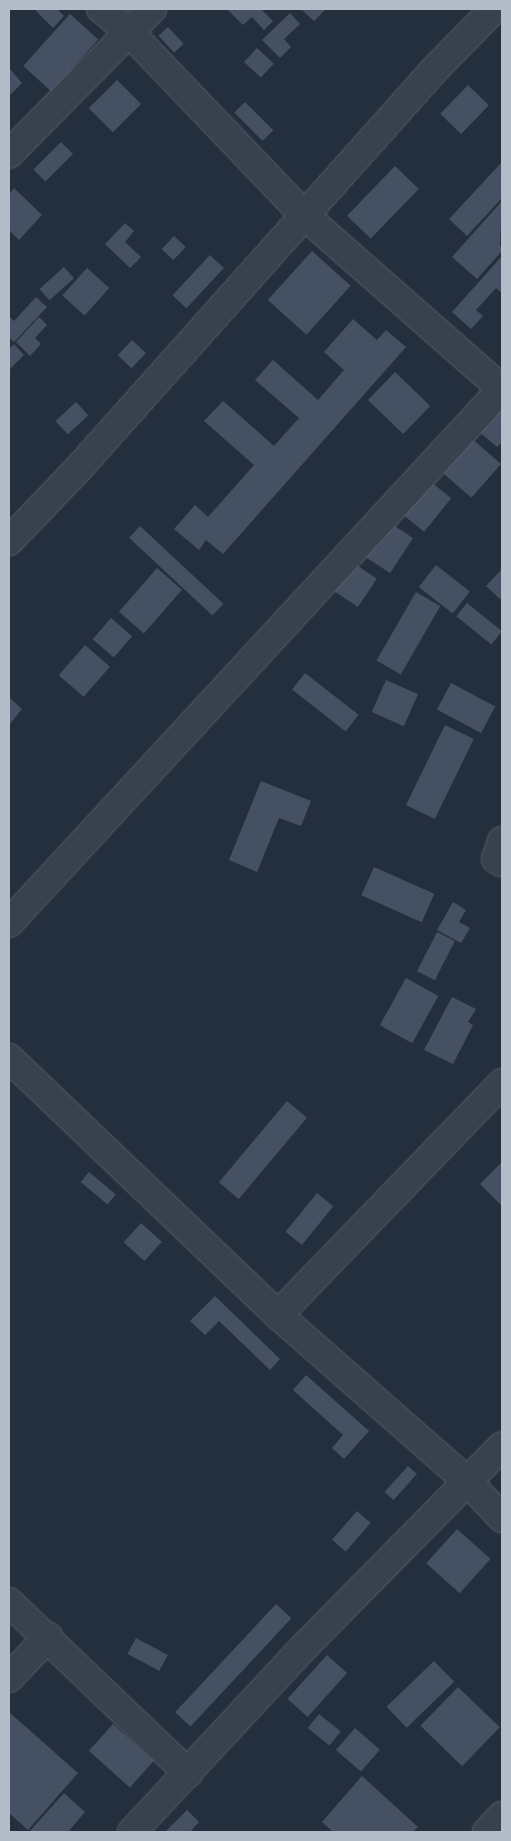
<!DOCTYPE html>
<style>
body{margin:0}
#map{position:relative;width:511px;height:1841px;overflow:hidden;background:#242f3e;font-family:Jost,sans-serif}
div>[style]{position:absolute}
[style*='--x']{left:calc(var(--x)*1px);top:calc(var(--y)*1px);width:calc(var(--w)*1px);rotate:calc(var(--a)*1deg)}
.building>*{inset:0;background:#455162;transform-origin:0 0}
.roads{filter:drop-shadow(0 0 1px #565f6c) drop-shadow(0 0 1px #565f6c)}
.minor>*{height:28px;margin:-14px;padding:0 14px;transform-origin:14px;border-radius:14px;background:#38414e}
span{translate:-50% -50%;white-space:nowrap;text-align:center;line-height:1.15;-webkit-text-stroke:5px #1d2633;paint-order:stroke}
.frame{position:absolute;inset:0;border:10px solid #b4bcc9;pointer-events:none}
</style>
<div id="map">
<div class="building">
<i style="clip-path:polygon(38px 9px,57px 9px,64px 16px,53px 28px,36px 11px)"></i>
<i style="clip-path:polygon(227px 9px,261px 9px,273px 21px,264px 30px,252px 17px,243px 25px)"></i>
<i style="clip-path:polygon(301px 9px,326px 9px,314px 21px)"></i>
<i style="clip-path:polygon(290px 13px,300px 24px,284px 39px,291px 47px,280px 58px,262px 40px)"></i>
<i style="left:70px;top:14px;width:38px;height:70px;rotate:42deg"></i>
<i style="left:168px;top:27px;width:23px;height:13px;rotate:47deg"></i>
<i style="left:257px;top:48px;width:23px;height:19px;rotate:43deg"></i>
<i style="clip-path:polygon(9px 68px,22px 83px,9px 96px)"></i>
<i style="left:117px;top:80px;width:34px;height:40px;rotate:45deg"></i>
<i style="left:468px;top:85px;width:29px;height:40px;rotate:44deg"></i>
<i style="left:245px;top:102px;width:40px;height:15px;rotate:45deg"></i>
<i style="left:61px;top:142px;width:17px;height:39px;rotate:45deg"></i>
<i style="clip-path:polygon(502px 162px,502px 198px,467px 236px,449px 219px)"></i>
<i style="left:395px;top:166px;width:33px;height:69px;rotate:44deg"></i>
<i style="clip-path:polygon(14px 188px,42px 215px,19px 240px,9px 230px,9px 194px)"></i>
<i style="clip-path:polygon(502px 201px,500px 244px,502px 251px,477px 279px,452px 257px)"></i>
<i style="clip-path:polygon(125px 223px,134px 231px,125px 242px,141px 257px,130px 268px,105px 244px)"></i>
<i style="left:174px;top:236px;width:16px;height:18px;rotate:43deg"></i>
<i style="left:312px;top:251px;width:52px;height:66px;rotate:42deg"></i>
<i style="left:210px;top:255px;width:19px;height:55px;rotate:43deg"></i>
<i style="clip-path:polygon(502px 256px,502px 293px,496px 288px,476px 310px,483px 316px,471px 329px,452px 312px)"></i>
<i style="left:64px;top:267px;width:15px;height:33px;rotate:48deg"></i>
<i style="left:87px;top:268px;width:30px;height:37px;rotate:42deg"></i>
<i style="clip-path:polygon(36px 297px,47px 307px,14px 342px,9px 337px,9px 316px,14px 321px)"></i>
<i style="clip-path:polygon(39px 317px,47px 325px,35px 338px,41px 344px,30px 356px,16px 342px)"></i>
<i style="clip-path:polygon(353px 319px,377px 340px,386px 330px,406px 347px,223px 554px,206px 540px,199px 550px,174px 529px,195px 505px,208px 517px,254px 465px,204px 421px,223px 401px,274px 446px,299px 418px,255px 380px,273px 360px,318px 400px,344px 370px,324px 352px)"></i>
<i style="left:132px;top:340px;width:19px;height:21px;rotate:43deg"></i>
<i style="clip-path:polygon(14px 344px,24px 355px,10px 369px,9px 349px)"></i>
<i style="left:395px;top:372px;width:49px;height:39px;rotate:44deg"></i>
<i style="left:76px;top:402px;width:18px;height:28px;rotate:47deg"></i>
<i style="clip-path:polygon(502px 403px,502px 442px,497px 447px,478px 431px)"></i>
<i style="left:470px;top:437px;width:41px;height:45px;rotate:41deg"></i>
<i style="left:431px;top:482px;width:26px;height:43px;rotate:39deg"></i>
<i style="left:387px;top:521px;width:31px;height:42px;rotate:33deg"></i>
<i style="left:140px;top:526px;width:114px;height:16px;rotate:43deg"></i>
<i style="left:352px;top:562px;width:30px;height:34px;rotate:34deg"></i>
<i style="left:436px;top:565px;width:43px;height:28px;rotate:38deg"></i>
<i style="left:157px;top:568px;width:33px;height:58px;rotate:41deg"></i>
<i style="clip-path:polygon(502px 569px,502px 597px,500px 599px,486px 586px)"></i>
<i style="left:416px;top:592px;width:28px;height:79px;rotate:30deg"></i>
<i style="left:467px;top:603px;width:45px;height:17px;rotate:39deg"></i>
<i style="left:111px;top:618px;width:28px;height:28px;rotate:41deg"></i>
<i style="left:85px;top:645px;width:33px;height:40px;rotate:41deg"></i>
<i style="left:305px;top:673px;width:68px;height:21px;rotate:38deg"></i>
<i style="left:386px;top:680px;width:35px;height:35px;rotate:24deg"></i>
<i style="left:451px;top:683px;width:50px;height:30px;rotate:28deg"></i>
<i style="clip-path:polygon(9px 697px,22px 709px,9px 725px)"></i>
<i style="left:445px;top:725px;width:32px;height:89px;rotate:26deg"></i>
<i style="clip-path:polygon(261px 781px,311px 801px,301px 826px,279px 818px,257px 872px,229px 860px)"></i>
<i style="left:374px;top:867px;width:66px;height:31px;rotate:24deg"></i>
<i style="clip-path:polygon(453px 902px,466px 910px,459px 922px,470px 928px,461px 943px,437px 930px)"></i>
<i style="left:437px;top:932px;width:20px;height:44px;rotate:27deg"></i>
<i style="left:406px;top:978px;width:37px;height:54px;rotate:29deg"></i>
<i style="clip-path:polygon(452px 997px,476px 1009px,468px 1022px,473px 1025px,453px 1064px,424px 1050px)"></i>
<i style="left:287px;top:1101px;width:26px;height:106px;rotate:40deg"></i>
<i style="clip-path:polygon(502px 1162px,502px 1206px,480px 1184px)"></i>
<i style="left:89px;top:1172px;width:35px;height:13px;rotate:40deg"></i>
<i style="left:317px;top:1193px;width:21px;height:50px;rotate:39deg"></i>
<i style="left:141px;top:1223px;width:28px;height:26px;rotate:42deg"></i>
<i style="clip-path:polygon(215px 1296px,280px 1359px,270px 1370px,219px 1321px,205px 1335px,190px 1321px)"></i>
<i style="clip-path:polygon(306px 1375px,369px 1431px,344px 1459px,332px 1448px,343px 1435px,293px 1390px)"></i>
<i style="left:408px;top:1466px;width:12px;height:35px;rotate:42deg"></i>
<i style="left:357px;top:1511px;width:18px;height:38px;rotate:41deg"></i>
<i style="left:457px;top:1529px;width:45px;height:46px;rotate:42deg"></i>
<i style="left:276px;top:1604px;width:21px;height:148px;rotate:43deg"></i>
<i style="left:136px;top:1638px;width:36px;height:18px;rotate:28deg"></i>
<i style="left:327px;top:1655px;width:27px;height:59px;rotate:42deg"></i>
<i style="left:434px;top:1661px;width:29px;height:66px;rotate:46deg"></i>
<i style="left:458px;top:1687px;width:58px;height:54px;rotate:44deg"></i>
<i style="clip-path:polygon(9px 1712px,78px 1773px,28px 1830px,9px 1813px)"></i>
<i style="left:319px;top:1714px;width:28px;height:18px;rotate:39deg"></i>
<i style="left:113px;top:1724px;width:55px;height:36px;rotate:42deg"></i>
<i style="left:355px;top:1728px;width:33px;height:29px;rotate:41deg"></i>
<i style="clip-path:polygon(362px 1776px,418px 1827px,413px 1832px,333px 1832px,322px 1822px)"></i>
<i style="clip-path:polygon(64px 1793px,85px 1812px,68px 1832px,29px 1832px)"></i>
<i style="clip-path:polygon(187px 1810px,199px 1822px,190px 1832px,165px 1832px)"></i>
</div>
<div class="roads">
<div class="minor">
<i style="--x:9;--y:154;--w:204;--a:-45.4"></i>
<i style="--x:9;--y:541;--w:100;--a:-46.2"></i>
<i style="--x:78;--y:469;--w:538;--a:-48.24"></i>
<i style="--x:436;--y:68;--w:83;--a:-45.5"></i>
<i style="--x:502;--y:841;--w:19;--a:108"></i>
<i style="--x:496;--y:859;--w:7;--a:27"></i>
<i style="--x:9;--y:923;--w:727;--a:-47.29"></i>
<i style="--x:502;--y:389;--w:264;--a:-138.7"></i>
<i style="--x:304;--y:215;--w:252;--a:-133.7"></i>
<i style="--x:130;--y:33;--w:38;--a:-140"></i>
<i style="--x:9;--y:1058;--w:372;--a:43.7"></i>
<i style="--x:278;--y:1315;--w:252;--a:41.3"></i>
<i style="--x:467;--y:1481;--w:51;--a:46.6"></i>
<i style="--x:278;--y:1315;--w:322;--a:-46"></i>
<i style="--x:9;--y:1602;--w:248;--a:43.7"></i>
<i style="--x:9;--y:1678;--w:57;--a:-46.4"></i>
<i style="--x:132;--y:1832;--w:255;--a:-47.1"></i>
<i style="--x:306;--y:1645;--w:279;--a:-45.4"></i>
<i style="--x:487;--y:1832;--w:22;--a:-47"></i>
</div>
</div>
<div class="frame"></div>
</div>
